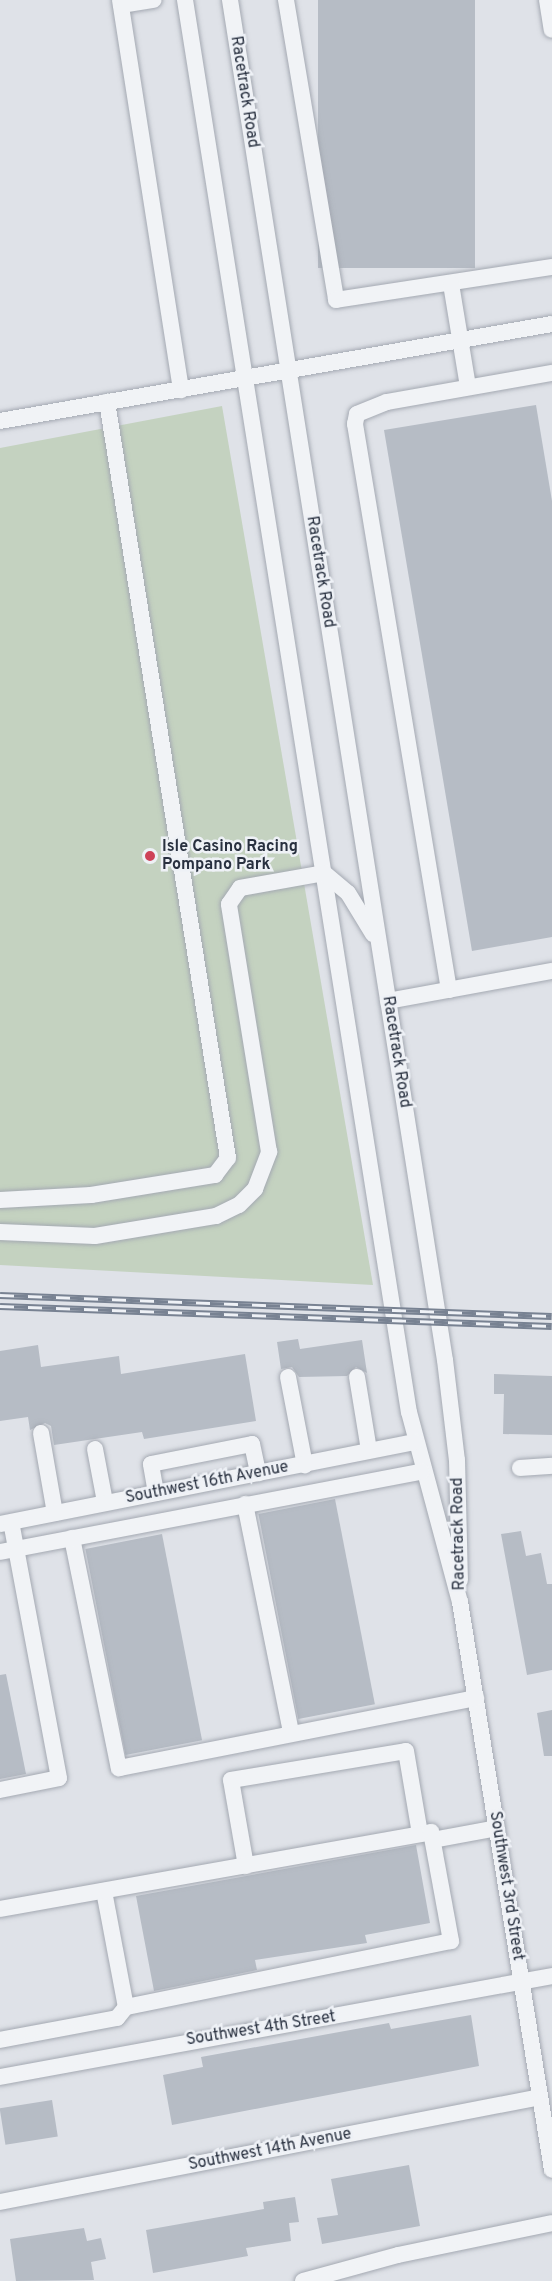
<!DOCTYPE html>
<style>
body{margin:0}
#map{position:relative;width:552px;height:2281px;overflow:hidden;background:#dfe2e8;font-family:Overpass,sans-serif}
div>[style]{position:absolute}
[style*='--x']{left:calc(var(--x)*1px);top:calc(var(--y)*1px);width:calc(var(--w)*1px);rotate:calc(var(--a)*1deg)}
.green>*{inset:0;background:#c4d2c0}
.building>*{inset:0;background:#b6bcc5;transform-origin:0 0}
.roads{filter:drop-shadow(0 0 2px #a4a9b2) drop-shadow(0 0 2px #a4a9b2)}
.minor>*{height:16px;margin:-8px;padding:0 8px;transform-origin:8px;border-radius:8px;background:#f1f3f6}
.rail>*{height:7px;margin-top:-3.5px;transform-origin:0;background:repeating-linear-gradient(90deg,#eef1f6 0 14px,#788292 0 28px);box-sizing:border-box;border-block:2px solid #788292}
.dots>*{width:16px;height:16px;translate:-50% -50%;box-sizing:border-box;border:3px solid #eef1f6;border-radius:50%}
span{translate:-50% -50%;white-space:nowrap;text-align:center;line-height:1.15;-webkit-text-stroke:5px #eef1f6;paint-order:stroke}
.street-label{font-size:16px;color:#28303f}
.poi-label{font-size:16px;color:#28303f;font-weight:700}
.left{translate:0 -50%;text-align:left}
</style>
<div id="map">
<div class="green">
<i style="clip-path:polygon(222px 406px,373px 1285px,0 1265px,0 448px)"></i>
</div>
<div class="building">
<i style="left:318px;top:0;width:157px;height:268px"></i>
<i style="clip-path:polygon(536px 405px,552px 501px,552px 937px,472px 951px,384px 430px)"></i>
<i style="clip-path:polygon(298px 1339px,300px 1349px,362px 1340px,367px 1373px,356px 1367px,347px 1376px,299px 1377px,292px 1367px,281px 1369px,277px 1342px)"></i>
<i style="clip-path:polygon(38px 1345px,41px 1367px,119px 1356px,121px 1374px,245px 1354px,256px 1421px,144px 1439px,142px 1432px,54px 1445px,51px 1426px,45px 1423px,30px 1430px,28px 1417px,0 1421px,0 1351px)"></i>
<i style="clip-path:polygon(494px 1374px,552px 1376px,552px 1435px,503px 1434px,504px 1394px,494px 1394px)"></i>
<i style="left:335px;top:1499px;width:209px;height:78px;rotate:79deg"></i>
<i style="clip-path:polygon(521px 1531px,526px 1556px,541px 1553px,547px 1584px,552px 1584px,552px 1670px,527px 1675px,501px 1534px)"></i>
<i style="left:162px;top:1534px;width:210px;height:78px;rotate:79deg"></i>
<i style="clip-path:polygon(6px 1674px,26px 1774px,0 1779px,0 1675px)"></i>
<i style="clip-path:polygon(552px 1710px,552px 1756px,544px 1756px,537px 1713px)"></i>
<i style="clip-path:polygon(416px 1845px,430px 1923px,365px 1935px,367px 1943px,255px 1960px,257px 1970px,154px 1991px,136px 1896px)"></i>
<i style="clip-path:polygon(471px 2015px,479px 2066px,172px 2125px,163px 2075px,203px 2067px,201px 2057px,389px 2023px,391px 2029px)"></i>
<i style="left:52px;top:2100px;width:37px;height:53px;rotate:81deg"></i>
<i style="clip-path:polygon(409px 2165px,420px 2226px,322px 2244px,317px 2218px,338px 2215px,331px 2179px)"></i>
<i style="clip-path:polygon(295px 2197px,299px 2222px,289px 2223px,291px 2241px,246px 2248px,248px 2256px,153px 2273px,146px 2230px,264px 2209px,263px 2202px)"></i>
<i style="clip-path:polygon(84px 2228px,87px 2241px,101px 2238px,106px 2259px,91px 2262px,94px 2280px,16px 2281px,10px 2239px)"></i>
</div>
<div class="roads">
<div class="minor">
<i style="--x:120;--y:0;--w:395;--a:81.1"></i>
<i style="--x:185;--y:0;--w:1430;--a:80.99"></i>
<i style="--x:409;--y:1412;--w:197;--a:75"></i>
<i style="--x:460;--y:1602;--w:575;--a:80.8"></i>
<i style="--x:230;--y:0;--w:1377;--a:81.02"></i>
<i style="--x:445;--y:1360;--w:101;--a:83.2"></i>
<i style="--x:457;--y:1460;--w:120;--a:88.6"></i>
<i style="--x:286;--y:0;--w:304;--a:80.5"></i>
<i style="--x:336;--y:300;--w:219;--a:-8.7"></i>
<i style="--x:547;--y:0;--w:30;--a:81"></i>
<i style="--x:121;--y:5;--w:33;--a:-9"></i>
<i style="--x:451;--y:284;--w:104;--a:80.6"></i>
<i style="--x:0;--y:421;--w:560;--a:-9.97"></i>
<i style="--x:449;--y:990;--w:574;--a:-99.43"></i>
<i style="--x:355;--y:424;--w:10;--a:-79"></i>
<i style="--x:357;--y:414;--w:32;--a:-22"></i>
<i style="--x:387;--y:402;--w:168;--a:-10"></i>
<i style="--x:388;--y:1001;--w:167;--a:-10.4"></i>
<i style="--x:0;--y:1200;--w:91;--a:-3.1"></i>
<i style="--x:91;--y:1195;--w:126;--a:-9.2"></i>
<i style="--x:215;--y:1175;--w:21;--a:-53"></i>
<i style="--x:228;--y:1158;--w:766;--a:-99.09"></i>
<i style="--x:0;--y:1232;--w:95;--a:2.4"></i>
<i style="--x:95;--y:1236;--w:123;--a:-9.4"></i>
<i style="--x:216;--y:1216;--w:25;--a:-26"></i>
<i style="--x:239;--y:1205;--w:23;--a:-45"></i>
<i style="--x:255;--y:1189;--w:40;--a:-69"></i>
<i style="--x:269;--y:1152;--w:251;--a:-99.2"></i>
<i style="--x:229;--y:904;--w:19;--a:-55"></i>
<i style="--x:240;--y:888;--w:85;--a:-10.1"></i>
<i style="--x:324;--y:873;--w:31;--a:40"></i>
<i style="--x:348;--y:893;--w:48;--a:58.6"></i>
<i style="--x:288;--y:1377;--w:90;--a:79.1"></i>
<i style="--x:357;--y:1377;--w:74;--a:80.7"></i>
<i style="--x:41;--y:1433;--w:81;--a:80.1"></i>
<i style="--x:95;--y:1449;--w:54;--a:79.3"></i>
<i style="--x:520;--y:1468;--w:32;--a:-4"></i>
<i style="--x:156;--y:1493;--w:29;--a:-100"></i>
<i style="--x:151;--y:1464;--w:103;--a:-11.2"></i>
<i style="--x:252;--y:1444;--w:30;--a:78"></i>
<i style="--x:245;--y:1504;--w:233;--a:78.6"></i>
<i style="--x:0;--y:1524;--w:423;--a:-11.2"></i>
<i style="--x:72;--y:1538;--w:235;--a:78.5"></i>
<i style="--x:119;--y:1768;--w:364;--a:-11.1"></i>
<i style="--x:0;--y:1552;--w:429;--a:-10.8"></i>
<i style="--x:0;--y:1790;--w:60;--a:-11.5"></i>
<i style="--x:59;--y:1778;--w:260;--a:-100.6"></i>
<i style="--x:433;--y:1840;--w:65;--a:-10.6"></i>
<i style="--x:246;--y:1866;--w:87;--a:-99.9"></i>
<i style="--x:231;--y:1780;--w:177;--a:-9.4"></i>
<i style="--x:406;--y:1751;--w:84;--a:80.4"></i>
<i style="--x:104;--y:1891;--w:118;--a:79.3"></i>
<i style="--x:0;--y:1909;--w:438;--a:-10.1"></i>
<i style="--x:431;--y:1832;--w:111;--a:79.6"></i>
<i style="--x:451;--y:1941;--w:332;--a:168.5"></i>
<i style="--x:126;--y:2007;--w:14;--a:129"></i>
<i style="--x:117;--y:2018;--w:119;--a:169.4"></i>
<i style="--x:0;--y:2077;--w:561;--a:-10.37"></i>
<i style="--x:0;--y:2202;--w:550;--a:-11"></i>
<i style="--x:303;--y:2281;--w:98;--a:-15.3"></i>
<i style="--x:398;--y:2255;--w:157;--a:-11.7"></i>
</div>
</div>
<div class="rail">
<i style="--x:0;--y:1295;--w:552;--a:2.18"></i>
<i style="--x:0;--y:1306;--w:552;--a:2.08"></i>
</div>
<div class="dots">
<i style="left:150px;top:856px;background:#ce4258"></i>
</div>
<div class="street-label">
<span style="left:244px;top:92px;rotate:81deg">Racetrack Road</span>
<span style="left:320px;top:572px;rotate:81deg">Racetrack Road</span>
<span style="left:396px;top:1052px;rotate:81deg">Racetrack Road</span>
<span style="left:207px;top:1483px;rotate:-11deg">Southwest 16th Avenue</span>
<span style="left:459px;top:1534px;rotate:-91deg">Racetrack Road</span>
<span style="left:506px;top:1886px;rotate:81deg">Southwest 3rd Street</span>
<span style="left:261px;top:2029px;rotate:-9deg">Southwest 4th Street</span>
<span style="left:270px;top:2150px;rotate:-11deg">Southwest 14th Avenue</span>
</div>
<div class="poi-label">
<span class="left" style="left:162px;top:856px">Isle Casino Racing<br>Pompano Park</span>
</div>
</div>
